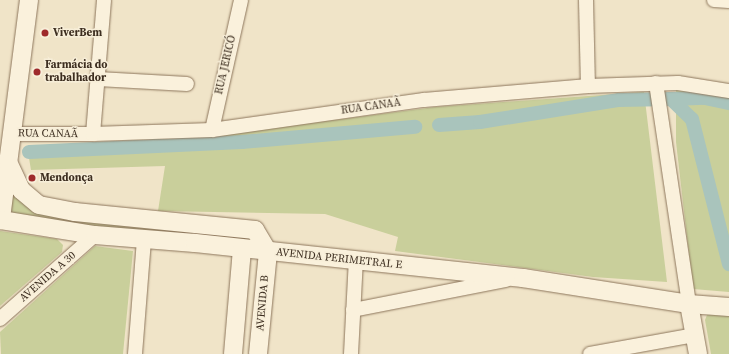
<!DOCTYPE html>
<meta charset="utf-8">
<style>
body{margin:0}
#map{position:relative;width:729px;height:354px;overflow:hidden;background:#f0e4c8;font-family:"Source Serif 4",serif}
div>[style]{position:absolute}
[style*='--x']{left:calc(var(--x)*1px);top:calc(var(--y)*1px);width:calc(var(--w)*1px);rotate:calc(var(--a)*1deg)}
.green>*{inset:0;background:#c9cf9b}
.canal>*{height:14px;margin:-7px;padding:0 7px;transform-origin:7px;border-radius:7px;background:#a9c4bc}
.roads{filter:drop-shadow(0 0 1px #8d765c) drop-shadow(0 0 1px #8d765c)}
.minor>*{height:14px;margin:-7px;padding:0 7px;transform-origin:7px;border-radius:7px;background:#faf1dc}
.tertiary>*{height:18px;margin:-9px;padding:0 9px;transform-origin:9px;border-radius:9px;background:#faf1dc}
.dots>*{width:11px;height:11px;translate:-50% -50%;box-sizing:border-box;border:2px solid #f7eed8;border-radius:50%}
span{translate:-50% -50%;white-space:nowrap;text-align:center;line-height:1.15;-webkit-text-stroke:3px #f7eed8;paint-order:stroke}
.poi-label{font-size:11px;color:#3d2e20;font-weight:700}
.left{translate:0 -50%;text-align:left}
.street-label{font-size:11px;color:#3d2e20}
</style>
<div id="map">
<div class="green">
<i style="clip-path:polygon(676px 90px,729px 98px,729px 292px,693px 289px,676px 142px)"></i>
<i style="clip-path:polygon(644px 92px,667px 282px,593px 277px,395px 251px,398px 237px,325px 214px,158px 211px,165px 166px,31px 170px,27px 146px,187px 139px,435px 107px)"></i>
<i style="clip-path:polygon(8px 188px,17px 196px,249px 237px,254px 246px,17px 216px,11px 211px)"></i>
<i style="clip-path:polygon(0 231px,57px 239px,63px 245px,62px 252px,0 306px)"></i>
<i style="clip-path:polygon(95px 246px,133px 251px,123px 354px,1px 354px,0 332px)"></i>
<i style="clip-path:polygon(712px 313px,729px 314px,729px 354px,711px 354px,705px 320px,707px 315px)"></i>
</div>
<div class="canal">
<i style="--x:671;--y:99;--w:34;--a:-2"></i>
<i style="--x:705;--y:98;--w:25;--a:12"></i>
<i style="--x:439;--y:125;--w:41;--a:-4.2"></i>
<i style="--x:480;--y:122;--w:141;--a:-9"></i>
<i style="--x:619;--y:100;--w:52;--a:-1.1"></i>
<i style="--x:671;--y:99;--w:29;--a:44"></i>
<i style="--x:692;--y:119;--w:150;--a:75.7"></i>
<i style="--x:29;--y:152;--w:213;--a:-2.7"></i>
<i style="--x:242;--y:142;--w:174;--a:-5"></i>
</div>
<div class="roads">
<div class="minor">
<i style="--x:586;--y:0;--w:86;--a:88.7"></i>
<i style="--x:714;--y:0;--w:15;--a:4"></i>
<i style="--x:98;--y:79;--w:89;--a:3.2"></i>
<i style="--x:656;--y:83;--w:223;--a:81.5"></i>
<i style="--x:212;--y:130;--w:133;--a:-77.4"></i>
<i style="--x:12;--y:134;--w:81;--a:0"></i>
<i style="--x:93;--y:134;--w:119;--a:-1.9"></i>
<i style="--x:212;--y:130;--w:214;--a:-8.1"></i>
<i style="--x:424;--y:100;--w:165;--a:-4.9"></i>
<i style="--x:588;--y:86;--w:90;--a:-1.9"></i>
<i style="--x:678;--y:83;--w:52;--a:8.9"></i>
<i style="--x:93;--y:134;--w:134;--a:-85.3"></i>
<i style="--x:353;--y:310;--w:156;--a:-11.1"></i>
<i style="--x:0;--y:319;--w:127;--a:-41.5"></i>
<i style="--x:135;--y:354;--w:115;--a:-85.5"></i>
<i style="--x:351;--y:354;--w:94;--a:-87"></i>
<i style="--x:590;--y:354;--w:107;--a:-10.3"></i>
</div>
<div class="tertiary">
<i style="--x:29;--y:0;--w:222;--a:97.3"></i>
<i style="--x:1;--y:220;--w:95;--a:9.1"></i>
<i style="--x:95;--y:235;--w:100;--a:4.6"></i>
<i style="--x:195;--y:243;--w:330;--a:6.1"></i>
<i style="--x:523;--y:278;--w:168;--a:8.9"></i>
<i style="--x:689;--y:304;--w:40;--a:4.3"></i>
<i style="--x:9;--y:164;--w:29;--a:65"></i>
<i style="--x:21;--y:190;--w:23;--a:40"></i>
<i style="--x:39;--y:205;--w:37;--a:11"></i>
<i style="--x:75;--y:212;--w:181;--a:5.7"></i>
<i style="--x:255;--y:230;--w:26;--a:59"></i>
<i style="--x:268;--y:252;--w:102;--a:95.6"></i>
<i style="--x:689;--y:304;--w:51;--a:79.8"></i>
<i style="--x:233;--y:354;--w:106;--a:-85.1"></i>
</div>
</div>
<div class="dots">
<i style="left:45px;top:33px;background:#9e2a2b"></i>
<i style="left:37px;top:72px;background:#9e2a2b"></i>
<i style="left:32px;top:178px;background:#9e2a2b"></i>
</div>
<div class="poi-label">
<span class="left" style="left:53px;top:33px">ViverBem</span>
<span class="left" style="left:45px;top:72px">Farmácia do<br>trabalhador</span>
<span class="left" style="left:40px;top:178px">Mendonça</span>
</div>
<div class="street-label">
<span style="left:226px;top:65px;rotate:-77deg">RUA JERICÓ</span>
<span style="left:371px;top:107px;rotate:-8deg">RUA CANAÃ</span>
<span style="left:48px;top:134px;rotate:1deg">RUA CANAÃ</span>
<span style="left:339px;top:259px;rotate:6deg">AVENIDA PERIMETRAL E</span>
<span style="left:48px;top:277px;rotate:-41deg">AVENIDA A 30</span>
<span style="left:263px;top:303px;rotate:-85deg">AVENIDA B</span>
</div>
</div>
